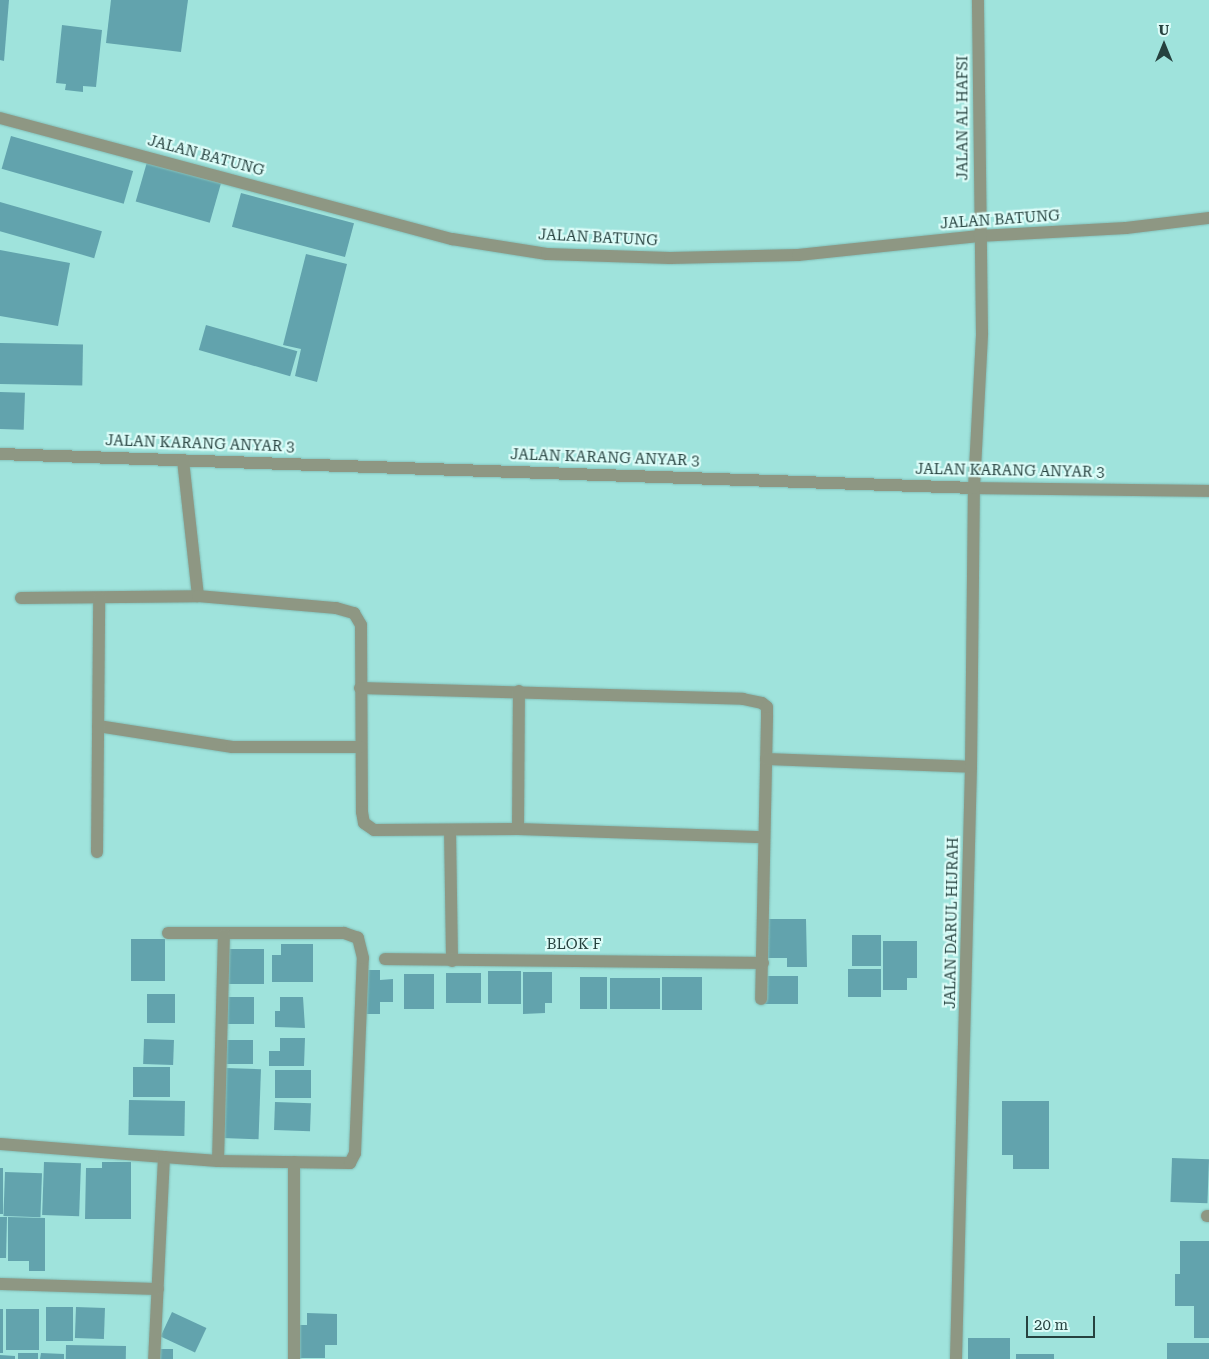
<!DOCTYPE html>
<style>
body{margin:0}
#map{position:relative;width:1209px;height:1359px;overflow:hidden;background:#9fe3dc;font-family:"Roboto Serif",serif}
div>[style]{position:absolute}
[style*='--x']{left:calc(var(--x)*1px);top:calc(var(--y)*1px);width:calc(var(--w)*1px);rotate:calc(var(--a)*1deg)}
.building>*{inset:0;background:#62a3ad;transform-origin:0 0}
.roads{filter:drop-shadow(0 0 1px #84c0b9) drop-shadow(0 0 1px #84c0b9)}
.minor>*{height:12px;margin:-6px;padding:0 6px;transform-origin:6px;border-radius:6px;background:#8e9783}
span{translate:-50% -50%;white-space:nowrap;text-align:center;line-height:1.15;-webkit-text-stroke:4.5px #dcfcf8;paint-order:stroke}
.street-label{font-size:15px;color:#26423f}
.north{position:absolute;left:1139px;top:20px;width:50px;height:50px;-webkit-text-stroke:4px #dcfcf8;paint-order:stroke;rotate:0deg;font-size:14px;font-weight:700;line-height:20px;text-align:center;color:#26423f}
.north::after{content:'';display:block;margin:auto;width:18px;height:22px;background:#26423f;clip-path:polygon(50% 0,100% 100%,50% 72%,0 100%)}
.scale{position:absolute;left:1026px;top:1316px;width:69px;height:22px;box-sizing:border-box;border:2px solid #26423f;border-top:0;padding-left:6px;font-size:15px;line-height:18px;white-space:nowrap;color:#26423f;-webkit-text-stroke:4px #dcfcf8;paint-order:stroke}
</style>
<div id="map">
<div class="building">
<i style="clip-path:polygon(0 0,9px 0,4px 61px,0 60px)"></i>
<i style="clip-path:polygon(111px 0,188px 0,181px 52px,106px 43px)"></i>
<i style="clip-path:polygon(62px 25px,102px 30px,96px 87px,83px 86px,83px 92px,65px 90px,66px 84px,56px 83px)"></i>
<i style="left:11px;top:136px;width:127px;height:34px;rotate:16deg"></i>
<i style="left:147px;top:162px;width:77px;height:41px;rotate:16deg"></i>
<i style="left:241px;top:193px;width:117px;height:35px;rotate:15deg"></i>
<i style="left:0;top:202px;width:106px;height:28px;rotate:16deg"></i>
<i style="clip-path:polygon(0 250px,70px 263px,58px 326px,0 316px)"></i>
<i style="clip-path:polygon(306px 254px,347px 264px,317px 382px,295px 376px,301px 349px,283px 345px)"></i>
<i style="left:206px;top:325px;width:95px;height:26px;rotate:16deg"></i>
<i style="left:0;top:343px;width:83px;height:41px;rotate:1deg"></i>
<i style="left:0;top:392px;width:25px;height:37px;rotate:2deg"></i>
<i style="clip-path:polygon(766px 919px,806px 919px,807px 967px,787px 967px,787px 958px,766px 958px)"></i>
<i style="left:852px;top:935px;width:29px;height:31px"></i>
<i style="left:131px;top:939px;width:34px;height:42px"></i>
<i style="clip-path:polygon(883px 941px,917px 941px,917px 978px,907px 978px,907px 990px,883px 990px)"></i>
<i style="clip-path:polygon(281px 944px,313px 944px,313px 982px,272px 982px,272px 955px,281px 955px)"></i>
<i style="left:227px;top:949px;width:37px;height:35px"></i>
<i style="left:848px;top:969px;width:33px;height:28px"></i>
<i style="clip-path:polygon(363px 970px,380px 970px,380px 980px,393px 979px,393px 1002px,380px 1002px,380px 1014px,364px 1014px)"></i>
<i style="left:488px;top:971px;width:33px;height:33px"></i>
<i style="clip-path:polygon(523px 972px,552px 972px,552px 1003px,545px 1003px,545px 1013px,523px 1014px)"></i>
<i style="left:446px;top:973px;width:35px;height:30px"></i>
<i style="left:404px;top:974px;width:30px;height:35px"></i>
<i style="left:765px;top:976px;width:33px;height:28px"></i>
<i style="left:580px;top:977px;width:27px;height:32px"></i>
<i style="left:662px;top:977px;width:40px;height:33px"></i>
<i style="left:610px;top:978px;width:50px;height:31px"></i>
<i style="left:147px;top:994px;width:28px;height:29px"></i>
<i style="left:225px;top:997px;width:29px;height:27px"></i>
<i style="clip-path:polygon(280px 997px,303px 997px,305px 1028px,275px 1027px,275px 1011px,280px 1011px)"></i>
<i style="clip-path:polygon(280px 1038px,305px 1038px,304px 1066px,269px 1066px,269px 1051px,280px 1051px)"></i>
<i style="left:144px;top:1039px;width:30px;height:25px;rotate:2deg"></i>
<i style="left:224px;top:1040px;width:29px;height:24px"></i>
<i style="left:133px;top:1067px;width:37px;height:30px"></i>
<i style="left:225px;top:1068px;width:36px;height:70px;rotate:2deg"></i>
<i style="left:275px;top:1070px;width:36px;height:28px"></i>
<i style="left:129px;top:1100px;width:56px;height:35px;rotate:1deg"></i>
<i style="clip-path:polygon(1002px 1101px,1049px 1101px,1049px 1169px,1013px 1169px,1013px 1155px,1002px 1155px)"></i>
<i style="left:275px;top:1102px;width:36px;height:28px;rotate:2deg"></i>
<i style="left:1172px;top:1158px;width:37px;height:44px;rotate:2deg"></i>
<i style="left:44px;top:1162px;width:37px;height:53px;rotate:2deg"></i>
<i style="clip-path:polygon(102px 1162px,131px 1162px,131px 1219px,85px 1219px,86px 1168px,102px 1168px)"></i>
<i style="left:0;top:1168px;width:3px;height:46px"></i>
<i style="left:5px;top:1172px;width:37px;height:44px;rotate:2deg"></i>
<i style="clip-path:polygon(0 1217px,7px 1217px,6px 1258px,0 1258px)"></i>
<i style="clip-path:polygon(8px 1217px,45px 1218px,45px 1271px,29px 1271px,29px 1261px,8px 1261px)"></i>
<i style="clip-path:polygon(1180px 1241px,1209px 1241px,1209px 1338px,1194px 1338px,1194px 1306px,1175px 1306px,1175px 1274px,1180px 1274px)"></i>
<i style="left:46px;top:1307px;width:27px;height:34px"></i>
<i style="left:76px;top:1307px;width:29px;height:31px;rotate:2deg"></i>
<i style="left:0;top:1309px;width:3px;height:44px"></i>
<i style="left:6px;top:1309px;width:33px;height:41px"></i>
<i style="left:172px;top:1312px;width:38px;height:27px;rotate:25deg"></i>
<i style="clip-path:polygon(307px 1313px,337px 1314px,337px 1345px,325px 1345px,325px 1358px,296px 1358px,296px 1325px,307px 1325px)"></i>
<i style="left:968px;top:1338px;width:42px;height:21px"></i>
<i style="left:1167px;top:1343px;width:42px;height:16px"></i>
<i style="left:66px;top:1345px;width:60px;height:14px;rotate:1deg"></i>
<i style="left:155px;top:1349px;width:18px;height:10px"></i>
<i style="left:18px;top:1353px;width:20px;height:6px"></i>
<i style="clip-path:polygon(41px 1353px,64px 1354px,64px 1359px,40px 1359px)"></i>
<i style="left:1016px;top:1354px;width:38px;height:5px"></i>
<i style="clip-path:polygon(0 1355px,15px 1356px,15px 1359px,0 1359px)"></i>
</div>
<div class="roads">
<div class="minor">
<i style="--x:0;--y:118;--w:468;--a:15"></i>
<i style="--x:452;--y:239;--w:96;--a:9"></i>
<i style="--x:547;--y:254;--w:123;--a:1.9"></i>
<i style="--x:670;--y:258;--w:128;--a:-1.3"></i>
<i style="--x:798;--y:255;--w:182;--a:-6"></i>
<i style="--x:979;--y:236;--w:147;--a:-3.1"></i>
<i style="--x:1126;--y:228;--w:84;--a:-6.9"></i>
<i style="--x:0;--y:454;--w:975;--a:2"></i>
<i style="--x:974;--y:488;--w:235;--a:0.7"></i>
<i style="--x:183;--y:460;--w:137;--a:83.7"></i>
<i style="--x:21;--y:598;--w:177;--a:-0.6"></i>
<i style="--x:198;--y:596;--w:139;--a:5"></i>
<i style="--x:336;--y:608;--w:19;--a:16"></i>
<i style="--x:354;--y:613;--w:14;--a:60"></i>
<i style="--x:361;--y:625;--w:187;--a:89.7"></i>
<i style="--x:362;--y:812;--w:11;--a:80"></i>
<i style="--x:364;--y:823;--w:12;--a:35"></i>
<i style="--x:374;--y:830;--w:144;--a:-0.4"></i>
<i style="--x:518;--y:829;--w:246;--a:1.9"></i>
<i style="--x:360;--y:688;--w:383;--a:1.6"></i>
<i style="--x:743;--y:699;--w:19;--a:12"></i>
<i style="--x:762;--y:703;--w:6;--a:39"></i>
<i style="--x:767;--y:707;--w:11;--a:90"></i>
<i style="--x:767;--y:718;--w:281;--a:91.2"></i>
<i style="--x:98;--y:726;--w:136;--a:8.9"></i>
<i style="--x:232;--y:747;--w:129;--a:0"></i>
<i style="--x:766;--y:759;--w:205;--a:2.2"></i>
<i style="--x:518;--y:829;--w:138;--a:-89.6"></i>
<i style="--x:450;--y:830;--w:131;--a:89.1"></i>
<i style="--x:97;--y:852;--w:254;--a:-89.5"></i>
<i style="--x:385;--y:959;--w:378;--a:0.6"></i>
<i style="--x:0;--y:1144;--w:165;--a:4.5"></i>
<i style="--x:164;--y:1157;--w:202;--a:92.8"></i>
<i style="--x:164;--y:1157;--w:54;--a:4.2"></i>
<i style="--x:218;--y:1161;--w:132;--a:0.9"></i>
<i style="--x:350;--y:1163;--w:11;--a:-63"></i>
<i style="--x:355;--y:1153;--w:195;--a:-87.7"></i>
<i style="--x:363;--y:958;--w:21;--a:-104"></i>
<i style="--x:358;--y:938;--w:15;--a:-160"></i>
<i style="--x:344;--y:933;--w:176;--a:180"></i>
<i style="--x:218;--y:1161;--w:226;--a:-88.5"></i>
<i style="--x:294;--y:1162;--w:197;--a:90"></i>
<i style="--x:1207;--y:1216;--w:2;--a:0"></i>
<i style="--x:0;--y:1284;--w:158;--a:1.8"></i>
<i style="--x:956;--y:1359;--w:592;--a:-88.55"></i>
<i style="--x:971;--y:767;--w:279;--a:-89.4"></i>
<i style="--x:974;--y:488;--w:155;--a:-87"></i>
<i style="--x:982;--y:333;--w:333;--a:-90.7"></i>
</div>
</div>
<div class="street-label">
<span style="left:963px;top:118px;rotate:-90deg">JALAN AL HAFSI</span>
<span style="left:206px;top:156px;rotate:15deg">JALAN BATUNG</span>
<span style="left:1000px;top:220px;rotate:-4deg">JALAN BATUNG</span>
<span style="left:598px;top:238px;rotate:3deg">JALAN BATUNG</span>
<span style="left:200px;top:444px;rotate:2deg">JALAN KARANG ANYAR 3</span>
<span style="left:605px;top:458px;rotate:2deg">JALAN KARANG ANYAR 3</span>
<span style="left:1010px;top:471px;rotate:1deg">JALAN KARANG ANYAR 3</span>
<span style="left:952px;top:923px;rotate:-89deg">JALAN DARUL HIJRAH</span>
<span style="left:574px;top:945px">BLOK F</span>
</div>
<div class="north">U</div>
<div class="scale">20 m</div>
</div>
